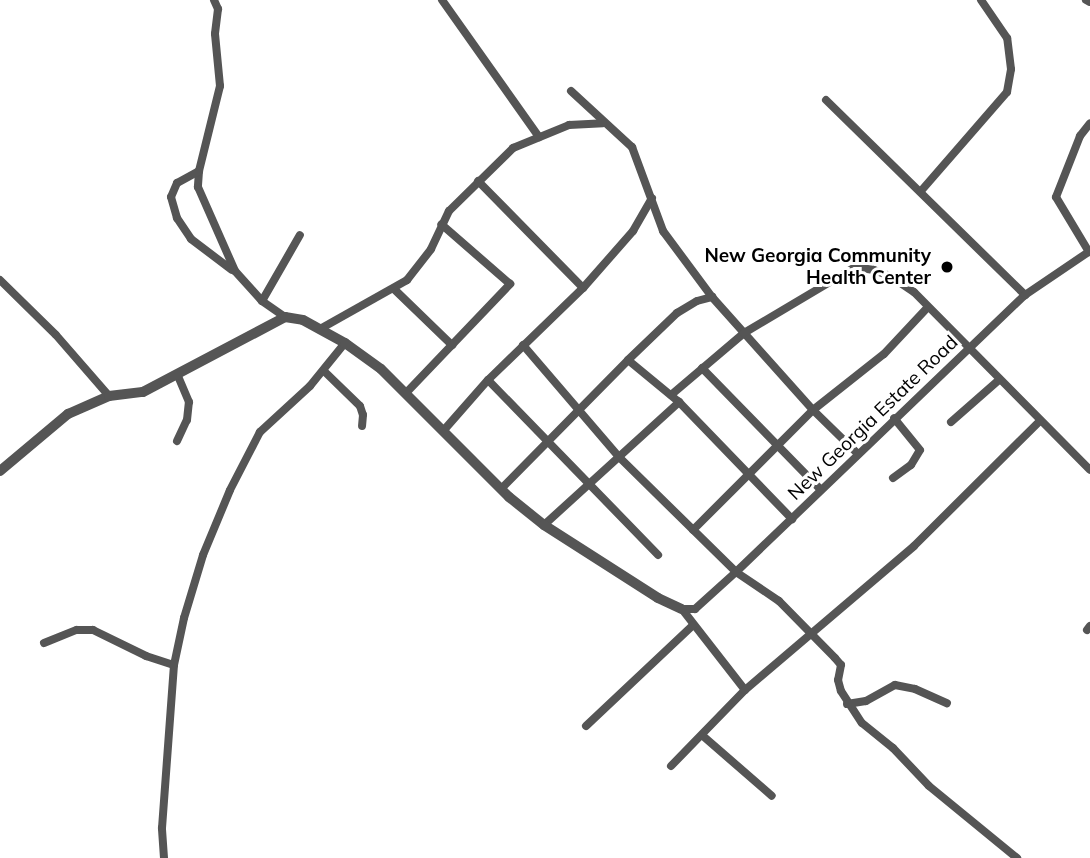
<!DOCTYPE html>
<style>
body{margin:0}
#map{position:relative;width:1090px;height:858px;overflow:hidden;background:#fff;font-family:Mulish,sans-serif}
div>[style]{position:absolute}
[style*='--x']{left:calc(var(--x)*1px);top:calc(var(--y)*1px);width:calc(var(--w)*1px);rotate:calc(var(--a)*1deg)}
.minor>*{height:8px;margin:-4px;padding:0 4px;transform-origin:4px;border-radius:4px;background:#555}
.tertiary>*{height:10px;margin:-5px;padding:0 5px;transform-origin:5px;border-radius:5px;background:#555}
.dots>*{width:19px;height:19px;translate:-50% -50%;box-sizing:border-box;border:4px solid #fff;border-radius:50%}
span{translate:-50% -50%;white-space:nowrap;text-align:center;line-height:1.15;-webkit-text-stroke:6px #fff;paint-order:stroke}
.poi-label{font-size:19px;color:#000;font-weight:700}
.right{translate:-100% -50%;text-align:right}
.street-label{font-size:19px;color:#000}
</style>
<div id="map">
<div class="minor">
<i style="--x:214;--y:0;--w:10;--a:66"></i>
<i style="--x:218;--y:9;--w:25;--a:97"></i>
<i style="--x:215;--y:34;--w:52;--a:84.5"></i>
<i style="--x:220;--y:86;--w:88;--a:103.9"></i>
<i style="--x:199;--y:171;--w:16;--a:94"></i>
<i style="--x:198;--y:187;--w:92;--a:66.2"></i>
<i style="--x:235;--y:271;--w:40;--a:48"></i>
<i style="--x:262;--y:301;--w:28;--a:35"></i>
<i style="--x:442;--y:0;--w:168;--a:54.7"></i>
<i style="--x:1086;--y:0;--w:4;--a:27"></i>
<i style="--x:571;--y:91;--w:83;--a:42.6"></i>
<i style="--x:632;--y:147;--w:90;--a:69.7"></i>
<i style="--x:663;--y:231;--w:82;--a:53.4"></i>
<i style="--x:712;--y:297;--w:152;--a:48.2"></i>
<i style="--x:813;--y:410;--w:62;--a:44.3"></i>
<i style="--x:826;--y:100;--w:279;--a:44.4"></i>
<i style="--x:199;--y:171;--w:25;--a:151"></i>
<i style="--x:177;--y:183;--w:15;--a:113"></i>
<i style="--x:171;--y:197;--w:22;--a:74"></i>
<i style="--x:177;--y:218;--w:25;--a:56"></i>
<i style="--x:191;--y:239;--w:51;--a:37.1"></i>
<i style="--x:478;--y:181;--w:150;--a:45.5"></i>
<i style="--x:921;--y:191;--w:131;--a:-49"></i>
<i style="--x:1007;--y:92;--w:23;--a:-80"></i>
<i style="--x:1011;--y:69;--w:31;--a:-97"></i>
<i style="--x:1007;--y:38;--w:46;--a:-124.4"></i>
<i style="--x:1089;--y:252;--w:64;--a:-121"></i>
<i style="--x:1056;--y:197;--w:66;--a:-68.5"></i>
<i style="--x:1080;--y:136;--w:16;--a:-52"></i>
<i style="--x:0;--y:280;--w:78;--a:44.5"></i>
<i style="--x:56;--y:335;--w:81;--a:49"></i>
<i style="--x:394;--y:289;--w:81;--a:44"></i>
<i style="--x:262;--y:301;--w:76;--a:-60.1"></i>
<i style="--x:320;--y:329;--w:100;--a:-29.4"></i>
<i style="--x:407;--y:280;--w:39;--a:-52"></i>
<i style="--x:431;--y:249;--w:42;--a:-64.7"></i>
<i style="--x:449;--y:211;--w:90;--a:-44.5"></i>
<i style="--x:513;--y:148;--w:61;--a:-22.3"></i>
<i style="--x:569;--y:125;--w:34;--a:-3"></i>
<i style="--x:523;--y:345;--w:148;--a:49.4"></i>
<i style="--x:619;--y:457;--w:164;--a:44.5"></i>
<i style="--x:736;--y:572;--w:52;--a:34"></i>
<i style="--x:779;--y:601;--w:80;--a:45.5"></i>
<i style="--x:835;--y:658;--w:9;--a:49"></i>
<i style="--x:841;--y:665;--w:15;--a:101"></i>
<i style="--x:838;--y:680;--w:11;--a:75"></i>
<i style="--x:841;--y:691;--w:38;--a:57"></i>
<i style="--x:862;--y:723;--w:40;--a:39"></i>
<i style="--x:893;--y:748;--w:52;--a:46.5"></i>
<i style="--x:929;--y:786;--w:114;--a:39.3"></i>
<i style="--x:628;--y:360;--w:68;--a:-43.8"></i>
<i style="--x:677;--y:313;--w:23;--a:-31"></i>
<i style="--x:697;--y:301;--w:16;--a:-15"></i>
<i style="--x:702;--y:368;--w:170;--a:45.7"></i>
<i style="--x:324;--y:371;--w:50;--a:44.2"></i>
<i style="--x:360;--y:406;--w:9;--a:72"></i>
<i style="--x:363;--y:415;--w:11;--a:95"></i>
<i style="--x:488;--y:380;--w:244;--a:45.8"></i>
<i style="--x:406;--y:393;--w:151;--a:-46.3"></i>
<i style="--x:510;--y:284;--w:91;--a:-139"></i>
<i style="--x:671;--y:395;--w:96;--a:-40.3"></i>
<i style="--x:744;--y:333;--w:129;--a:-30.7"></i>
<i style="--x:855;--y:267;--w:19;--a:9"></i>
<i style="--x:874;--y:270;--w:17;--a:21"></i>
<i style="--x:890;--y:276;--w:29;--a:34"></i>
<i style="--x:914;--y:292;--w:250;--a:45.3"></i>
<i style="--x:951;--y:422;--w:64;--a:-41.2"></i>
<i style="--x:444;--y:430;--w:67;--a:-48.7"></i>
<i style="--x:488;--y:380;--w:132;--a:-44.1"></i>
<i style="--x:583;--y:288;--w:76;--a:-48.7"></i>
<i style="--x:633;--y:231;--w:38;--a:-60"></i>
<i style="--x:177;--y:441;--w:23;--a:-65"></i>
<i style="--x:187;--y:420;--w:18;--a:-84"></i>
<i style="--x:189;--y:402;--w:28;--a:-113"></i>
<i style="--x:893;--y:478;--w:22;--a:-36"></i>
<i style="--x:911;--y:465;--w:17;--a:-59"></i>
<i style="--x:920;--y:450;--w:41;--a:-129.1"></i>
<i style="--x:501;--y:489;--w:181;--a:-45.4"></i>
<i style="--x:628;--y:360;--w:66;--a:39.5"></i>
<i style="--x:679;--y:402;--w:163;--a:46"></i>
<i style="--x:544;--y:525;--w:183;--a:-42.3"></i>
<i style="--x:693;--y:530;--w:170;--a:-45"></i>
<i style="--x:813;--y:410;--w:90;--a:-38.3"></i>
<i style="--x:884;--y:354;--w:64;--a:-46.9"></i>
<i style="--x:1087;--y:630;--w:5;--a:-53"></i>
<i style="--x:44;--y:643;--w:35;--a:-22"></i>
<i style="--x:77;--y:630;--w:16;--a:0"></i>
<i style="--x:93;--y:630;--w:59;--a:26.1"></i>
<i style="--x:146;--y:656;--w:29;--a:18"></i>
<i style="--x:745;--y:690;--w:103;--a:-127.9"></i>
<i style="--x:682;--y:609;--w:13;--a:0"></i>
<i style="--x:695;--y:609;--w:55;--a:-42.1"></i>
<i style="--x:736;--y:572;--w:400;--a:-43.8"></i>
<i style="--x:1025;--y:295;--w:78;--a:-34.1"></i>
<i style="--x:847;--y:704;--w:19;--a:-9"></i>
<i style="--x:866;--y:701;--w:33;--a:-29"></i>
<i style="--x:895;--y:685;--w:20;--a:11"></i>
<i style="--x:915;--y:689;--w:35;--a:24"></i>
<i style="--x:586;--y:726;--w:146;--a:-43.3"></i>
<i style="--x:703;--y:736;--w:91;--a:41"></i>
<i style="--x:671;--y:766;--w:106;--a:-45.8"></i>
<i style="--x:745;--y:690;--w:222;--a:-40.4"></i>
<i style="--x:914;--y:546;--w:177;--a:-44.8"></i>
<i style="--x:164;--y:858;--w:30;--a:-94"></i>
<i style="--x:162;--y:828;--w:163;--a:-85.8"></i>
<i style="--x:174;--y:665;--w:48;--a:-78"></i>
<i style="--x:184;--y:618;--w:66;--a:-73.2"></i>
<i style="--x:203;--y:555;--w:70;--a:-67.4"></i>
<i style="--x:230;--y:490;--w:65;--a:-62.7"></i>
<i style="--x:260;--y:432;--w:68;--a:-42.6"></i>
<i style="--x:310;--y:386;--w:55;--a:-50.9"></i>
</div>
<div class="tertiary">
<i style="--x:0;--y:471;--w:89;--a:-40"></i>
<i style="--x:68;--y:414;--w:45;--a:-23.7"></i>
<i style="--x:109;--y:396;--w:34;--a:-7"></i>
<i style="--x:143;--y:392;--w:161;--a:-27.8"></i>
<i style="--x:285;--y:317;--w:18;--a:9"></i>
<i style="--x:303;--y:320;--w:48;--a:28.7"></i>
<i style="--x:345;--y:343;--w:44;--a:35.8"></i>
<i style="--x:381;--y:369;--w:181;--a:45"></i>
<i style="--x:509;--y:497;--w:45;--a:38.7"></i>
<i style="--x:544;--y:525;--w:135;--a:32.6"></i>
<i style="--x:658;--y:598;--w:26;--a:25"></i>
</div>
<div class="dots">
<i style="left:947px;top:267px;background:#000"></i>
</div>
<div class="poi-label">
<span class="right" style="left:931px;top:267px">New Georgia Community<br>Health Center</span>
</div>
<div class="street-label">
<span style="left:873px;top:418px;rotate:-44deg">New Georgia Estate Road</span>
</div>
</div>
